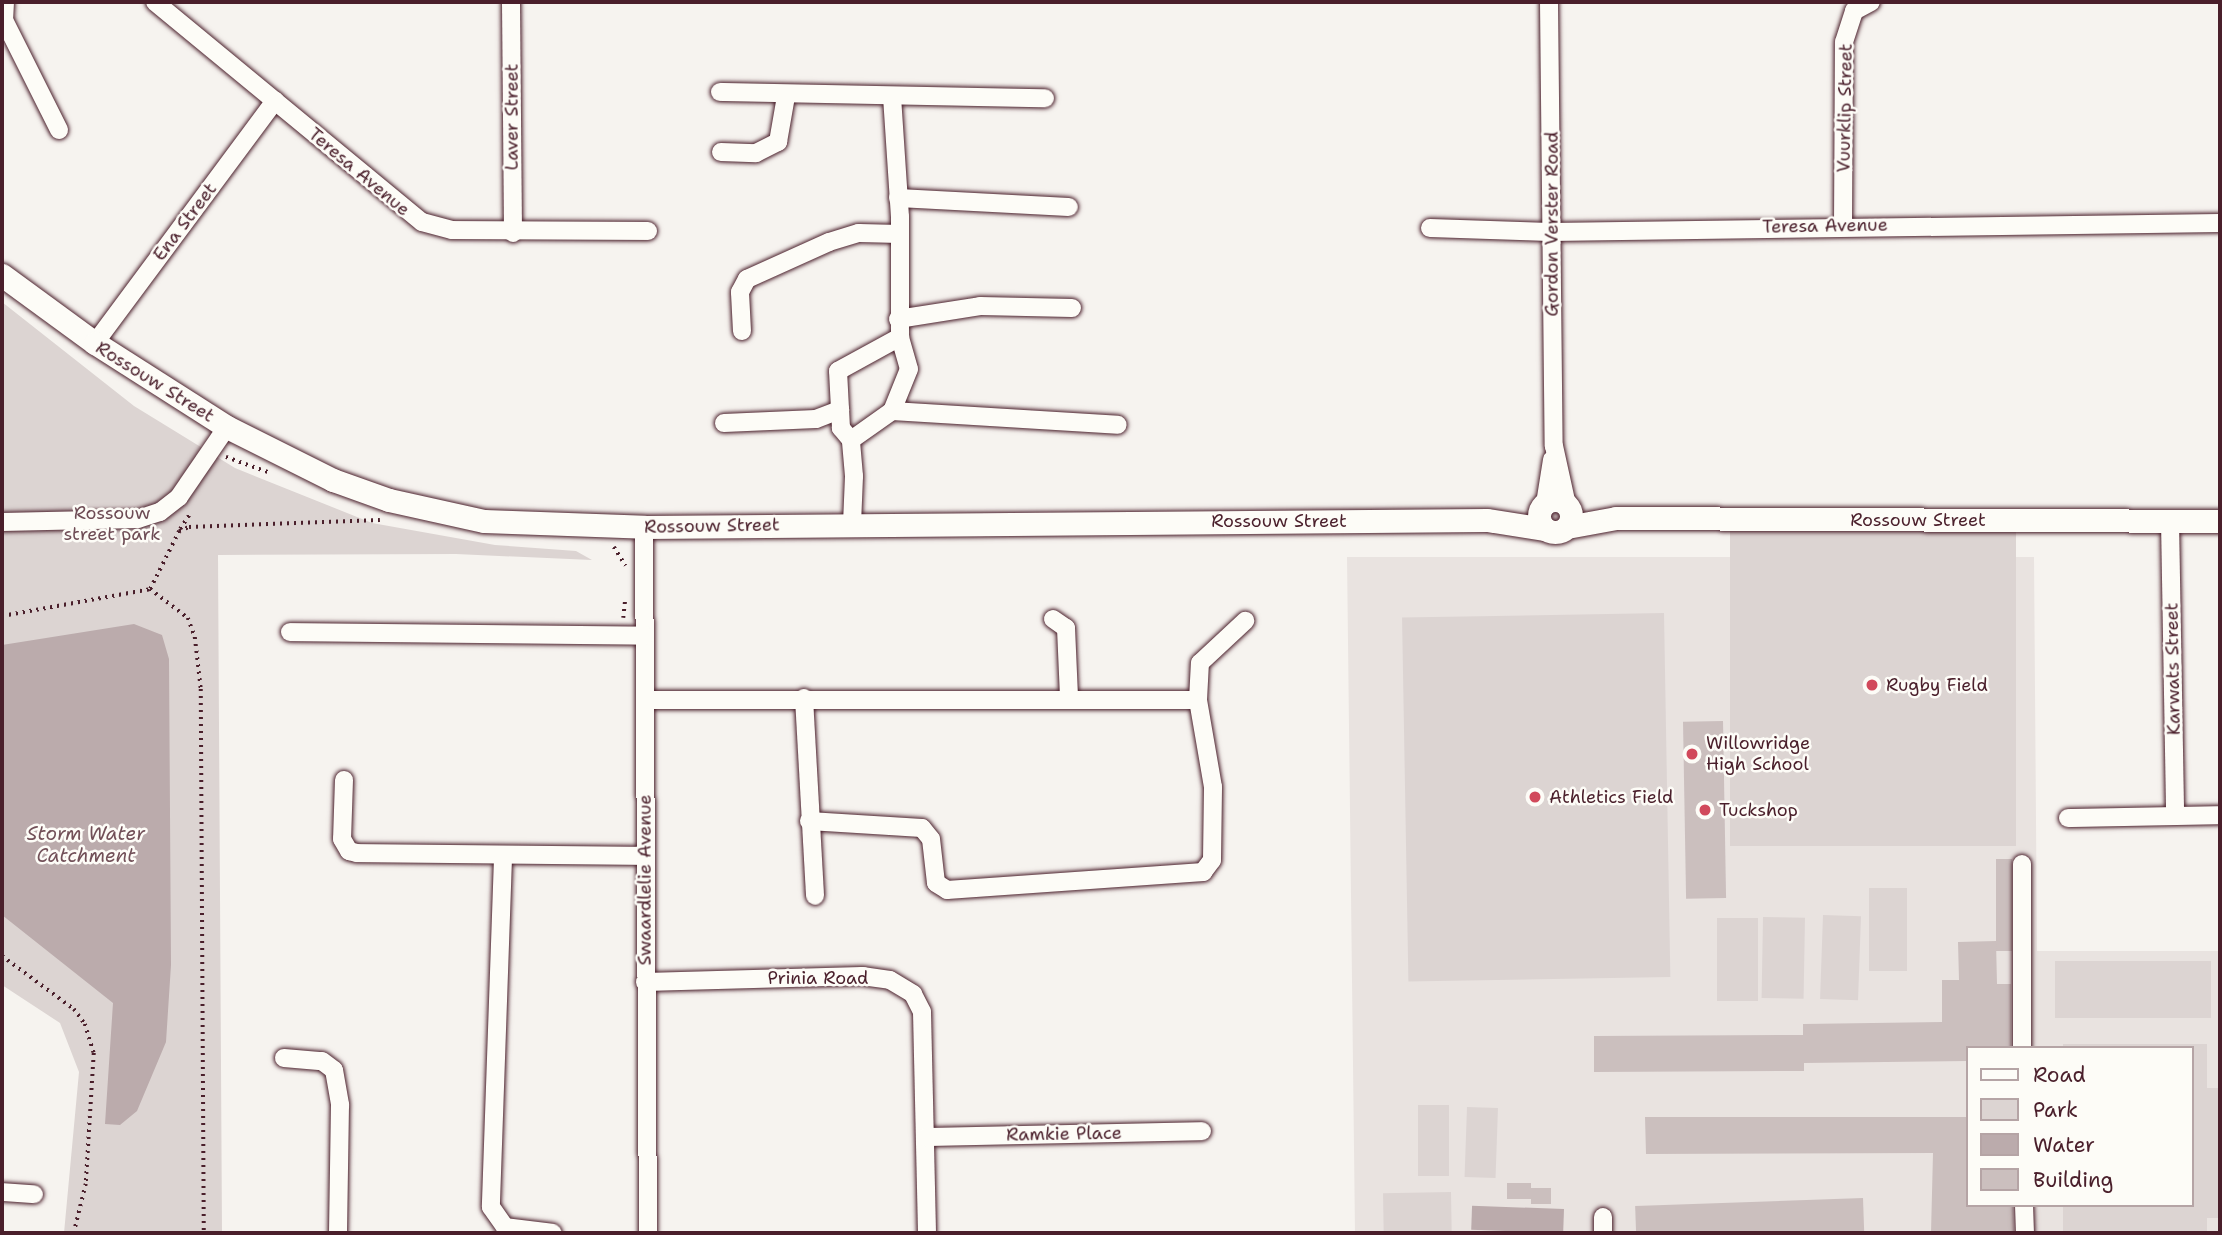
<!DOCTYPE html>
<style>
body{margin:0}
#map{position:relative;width:2222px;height:1235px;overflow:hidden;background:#f6f3ef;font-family:"Shantell Sans",sans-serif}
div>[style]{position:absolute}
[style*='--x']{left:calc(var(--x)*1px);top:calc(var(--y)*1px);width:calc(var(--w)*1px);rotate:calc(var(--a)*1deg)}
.built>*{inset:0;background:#e9e3e0}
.green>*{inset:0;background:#dcd4d2;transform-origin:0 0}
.water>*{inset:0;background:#bbabac;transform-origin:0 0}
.building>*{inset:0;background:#cbbfbe;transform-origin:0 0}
.path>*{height:3.5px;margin-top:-1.75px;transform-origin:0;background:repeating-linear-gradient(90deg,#4a1f2b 0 2px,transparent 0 7px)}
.roads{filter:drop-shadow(0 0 2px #4a1f2b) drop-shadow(0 0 2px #4a1f2b)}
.minor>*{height:18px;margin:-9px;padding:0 9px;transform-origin:9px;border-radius:9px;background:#fdfcf7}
.major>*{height:23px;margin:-11.5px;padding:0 11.5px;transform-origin:11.5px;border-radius:11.5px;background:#fdfcf7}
.major>.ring{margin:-11.5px;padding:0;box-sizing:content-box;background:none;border:23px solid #fdfcf7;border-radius:50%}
.dots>*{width:19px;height:19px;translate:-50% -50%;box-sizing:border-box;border:4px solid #fdfcf7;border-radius:50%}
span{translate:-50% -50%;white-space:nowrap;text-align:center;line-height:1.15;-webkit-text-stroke:5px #fdfcf7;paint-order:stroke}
.street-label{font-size:18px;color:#4a1f2b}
.park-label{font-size:18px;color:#6e4c55}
.poi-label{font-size:18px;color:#4a1f2b}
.left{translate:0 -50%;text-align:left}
.water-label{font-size:19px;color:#725058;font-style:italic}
.frame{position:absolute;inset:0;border:4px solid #4a1f2b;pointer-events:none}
.legend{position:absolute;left:1966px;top:1046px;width:228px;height:161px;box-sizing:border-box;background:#fdfcf7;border:2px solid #b5a4a5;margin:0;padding:9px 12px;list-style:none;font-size:21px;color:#4a1f2b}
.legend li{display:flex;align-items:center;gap:14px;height:35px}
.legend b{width:35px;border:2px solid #b5a4a5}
</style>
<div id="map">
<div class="built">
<i style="clip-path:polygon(evenodd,1347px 557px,2034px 557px,2037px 951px,2220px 951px,2220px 1233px,1355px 1233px,1347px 557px,1968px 1048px,2192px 1048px,2192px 1205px,1968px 1205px,1968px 1048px)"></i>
</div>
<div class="green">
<i style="clip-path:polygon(2px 302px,134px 406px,235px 468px,372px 523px,495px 545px,576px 551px,592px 560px,456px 554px,218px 555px,222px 1233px,64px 1233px,79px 1072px,60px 1023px,2px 985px)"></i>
<i style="left:1730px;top:524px;width:286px;height:322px"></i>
<i style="left:1664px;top:613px;width:364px;height:262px;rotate:89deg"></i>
<i style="left:1869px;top:888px;width:38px;height:83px"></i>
<i style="left:1823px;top:915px;width:38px;height:84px;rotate:2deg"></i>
<i style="left:1763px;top:917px;width:42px;height:81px;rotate:1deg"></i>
<i style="left:1717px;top:918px;width:41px;height:83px"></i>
<i style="left:2055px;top:961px;width:156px;height:57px"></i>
<i style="clip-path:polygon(2063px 1044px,2207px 1044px,2207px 1088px,2220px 1088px,2220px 1218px,2207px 1218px,2207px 1233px,2063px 1233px,2063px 1205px,2192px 1205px,2192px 1048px,2063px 1048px)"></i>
<i style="left:1418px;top:1105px;width:31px;height:71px"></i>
<i style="left:1467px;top:1107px;width:31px;height:70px;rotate:2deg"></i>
<i style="left:1451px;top:1192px;width:41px;height:68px;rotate:89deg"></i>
</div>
<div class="water">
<i style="clip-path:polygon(134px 624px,162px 635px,169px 659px,171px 965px,166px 1042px,137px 1111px,120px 1125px,105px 1124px,113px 1003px,2px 915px,2px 645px)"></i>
<i style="left:1564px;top:1209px;width:24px;height:92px;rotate:92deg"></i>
</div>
<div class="building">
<i style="left:1723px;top:721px;width:177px;height:40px;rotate:89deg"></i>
<i style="left:1996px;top:859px;width:16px;height:92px"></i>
<i style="clip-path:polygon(1996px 941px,1997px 984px,2011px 984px,2011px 1048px,1968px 1048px,1968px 1061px,1804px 1063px,1804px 1071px,1594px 1072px,1594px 1036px,1803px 1035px,1803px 1024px,1942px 1022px,1942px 980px,1959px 980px,1958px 942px)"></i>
<i style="clip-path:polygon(1645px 1117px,1968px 1117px,1968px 1205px,2013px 1205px,2014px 1233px,1931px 1233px,1933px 1153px,1646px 1154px)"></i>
<i style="left:1507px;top:1183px;width:24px;height:16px"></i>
<i style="left:1531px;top:1188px;width:20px;height:16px"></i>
<i style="left:1863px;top:1198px;width:35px;height:228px;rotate:88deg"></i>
</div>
<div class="path">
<i style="--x:226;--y:457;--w:45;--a:19.7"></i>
<i style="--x:180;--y:529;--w:20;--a:-57"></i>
<i style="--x:614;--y:547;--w:22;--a:58"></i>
<i style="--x:150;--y:589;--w:65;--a:-63.4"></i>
<i style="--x:179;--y:531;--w:11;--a:-22"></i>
<i style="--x:189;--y:527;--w:191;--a:-2.1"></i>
<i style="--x:2;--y:616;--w:150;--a:-10.3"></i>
<i style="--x:150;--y:589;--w:48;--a:37.3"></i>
<i style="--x:188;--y:618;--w:20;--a:70"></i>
<i style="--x:195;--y:637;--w:52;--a:83.4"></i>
<i style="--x:201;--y:689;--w:544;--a:89.68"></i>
<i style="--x:623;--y:618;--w:20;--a:-84"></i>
<i style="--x:2;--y:956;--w:89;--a:36.4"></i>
<i style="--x:74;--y:1009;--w:19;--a:54"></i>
<i style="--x:85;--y:1024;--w:30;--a:73"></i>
<i style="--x:94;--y:1053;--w:131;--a:93.5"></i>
<i style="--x:86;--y:1184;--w:50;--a:103.8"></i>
</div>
<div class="roads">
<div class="minor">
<i style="--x:5;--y:2;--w:18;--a:93"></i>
<i style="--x:4;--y:20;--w:123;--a:63.4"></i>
<i style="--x:155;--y:2;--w:346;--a:39.5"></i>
<i style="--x:422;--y:222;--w:31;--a:15"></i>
<i style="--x:452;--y:230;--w:196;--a:0.3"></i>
<i style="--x:511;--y:2;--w:231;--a:89.5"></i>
<i style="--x:1549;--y:2;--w:444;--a:89.4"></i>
<i style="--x:1554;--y:446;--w:60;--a:77.6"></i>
<i style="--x:720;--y:92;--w:325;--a:1.1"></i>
<i style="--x:721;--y:152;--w:35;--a:2"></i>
<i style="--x:756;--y:153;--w:25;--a:-27"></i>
<i style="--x:778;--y:142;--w:47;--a:-80.1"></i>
<i style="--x:898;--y:198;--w:171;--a:3"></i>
<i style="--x:1843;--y:226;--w:184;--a:-89.7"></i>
<i style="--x:1844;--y:42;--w:33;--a:-72"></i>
<i style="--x:1854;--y:11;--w:19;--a:-28"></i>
<i style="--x:1430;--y:228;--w:120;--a:1.9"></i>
<i style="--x:1550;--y:232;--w:670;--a:-0.77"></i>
<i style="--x:898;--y:319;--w:83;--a:-9"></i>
<i style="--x:980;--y:306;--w:92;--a:1.2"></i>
<i style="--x:742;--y:331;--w:39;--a:-93"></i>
<i style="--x:740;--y:292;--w:15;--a:-62"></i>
<i style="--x:747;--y:279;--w:90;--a:-24.3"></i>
<i style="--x:829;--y:242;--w:31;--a:-17"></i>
<i style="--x:859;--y:233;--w:41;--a:1.4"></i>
<i style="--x:95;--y:343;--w:302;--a:-53.4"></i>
<i style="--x:892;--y:411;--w:45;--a:-68"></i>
<i style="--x:909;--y:369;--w:33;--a:-106"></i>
<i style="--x:724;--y:423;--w:92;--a:-2.5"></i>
<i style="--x:816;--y:419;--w:26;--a:-21"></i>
<i style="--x:851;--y:440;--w:50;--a:-35.3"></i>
<i style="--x:892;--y:411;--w:226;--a:3.5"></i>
<i style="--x:1545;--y:504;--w:45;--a:-81"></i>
<i style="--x:2170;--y:521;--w:295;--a:89"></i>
<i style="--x:2;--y:522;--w:136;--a:-1.3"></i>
<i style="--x:138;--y:519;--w:23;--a:-18"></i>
<i style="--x:160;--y:512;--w:24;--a:-38"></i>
<i style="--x:179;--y:497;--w:85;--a:-55.6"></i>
<i style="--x:852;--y:524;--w:48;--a:-87.6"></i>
<i style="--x:854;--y:476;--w:36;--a:-95"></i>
<i style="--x:851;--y:440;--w:16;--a:-130"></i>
<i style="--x:841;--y:428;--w:57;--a:-93"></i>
<i style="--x:838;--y:371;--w:71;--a:-28.7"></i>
<i style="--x:900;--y:337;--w:120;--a:-90"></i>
<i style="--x:900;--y:217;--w:121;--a:-93.8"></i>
<i style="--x:644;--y:527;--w:706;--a:89.68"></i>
<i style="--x:1053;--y:619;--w:16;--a:35"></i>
<i style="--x:1066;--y:628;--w:70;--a:87.5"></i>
<i style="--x:290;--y:632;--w:355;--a:0.6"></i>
<i style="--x:804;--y:698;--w:198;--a:86.8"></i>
<i style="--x:645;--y:700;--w:553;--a:0"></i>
<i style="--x:344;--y:780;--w:59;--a:91.9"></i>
<i style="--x:342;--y:839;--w:14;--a:60"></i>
<i style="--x:349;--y:851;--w:8;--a:14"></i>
<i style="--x:357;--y:853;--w:288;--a:0.6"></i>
<i style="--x:2068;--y:818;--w:152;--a:-1.1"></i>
<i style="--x:809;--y:821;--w:113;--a:3.5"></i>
<i style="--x:922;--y:828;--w:14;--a:51"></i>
<i style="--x:931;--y:839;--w:44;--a:83.5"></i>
<i style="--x:936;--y:883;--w:13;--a:32"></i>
<i style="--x:947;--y:890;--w:257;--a:-4"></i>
<i style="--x:1203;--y:872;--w:15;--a:-53"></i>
<i style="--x:1212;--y:860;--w:73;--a:-89.2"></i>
<i style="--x:1213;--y:787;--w:88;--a:-99.8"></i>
<i style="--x:1198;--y:700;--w:37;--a:-87"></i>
<i style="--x:1200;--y:663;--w:62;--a:-43"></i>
<i style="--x:503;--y:858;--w:349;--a:92"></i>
<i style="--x:491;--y:1207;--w:24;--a:55"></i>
<i style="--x:505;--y:1227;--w:48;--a:7.1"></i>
<i style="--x:645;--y:982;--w:217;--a:-1.6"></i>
<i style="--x:862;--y:976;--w:28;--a:8"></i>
<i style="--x:890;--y:980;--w:27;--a:31"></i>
<i style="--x:913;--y:994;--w:20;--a:63"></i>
<i style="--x:922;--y:1012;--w:221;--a:88.7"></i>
<i style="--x:2022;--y:1048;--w:184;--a:-90"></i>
<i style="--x:284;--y:1058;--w:38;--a:5"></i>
<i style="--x:322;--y:1061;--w:15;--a:37"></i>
<i style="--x:334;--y:1070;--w:36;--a:80"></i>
<i style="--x:340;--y:1105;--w:128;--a:90.9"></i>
<i style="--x:926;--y:1137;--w:276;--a:-1.2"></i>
<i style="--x:2;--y:1192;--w:32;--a:4"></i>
<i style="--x:2024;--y:1205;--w:28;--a:88"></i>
<i style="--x:1603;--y:1233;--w:16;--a:-90"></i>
</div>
<div class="major">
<i style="--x:2;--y:275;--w:115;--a:36.2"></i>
<i style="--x:95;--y:343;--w:156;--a:32.5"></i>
<i style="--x:227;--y:427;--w:119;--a:26.6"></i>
<i style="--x:333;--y:480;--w:59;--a:19.7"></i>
<i style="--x:389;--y:500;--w:97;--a:12.5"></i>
<i style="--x:484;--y:521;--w:160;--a:2.1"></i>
<i style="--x:644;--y:527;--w:843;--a:-0.48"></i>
<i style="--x:1487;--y:520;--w:59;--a:8.8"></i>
<i class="ring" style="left:1539px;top:500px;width:9px;height:9px"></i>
<i style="--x:1567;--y:527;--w:50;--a:-10.4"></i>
<i style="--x:1616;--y:518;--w:604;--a:0.28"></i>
</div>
</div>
<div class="dots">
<i style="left:1872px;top:685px;background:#d1495b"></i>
<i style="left:1692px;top:754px;background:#d1495b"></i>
<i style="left:1535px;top:797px;background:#d1495b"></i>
<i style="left:1705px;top:810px;background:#d1495b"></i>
</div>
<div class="street-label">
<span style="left:1845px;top:108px;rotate:-89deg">Vuurklip Street</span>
<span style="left:512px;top:117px;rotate:-90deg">Laver Street</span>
<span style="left:359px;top:172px;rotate:40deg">Teresa Avenue</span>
<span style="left:185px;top:222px;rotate:-53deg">Ena Street</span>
<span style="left:1552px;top:224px;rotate:-90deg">Gordon Verster Road</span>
<span style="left:1825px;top:226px;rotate:-1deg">Teresa Avenue</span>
<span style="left:155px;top:382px;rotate:32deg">Rossouw Street</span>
<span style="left:1918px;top:520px">Rossouw Street</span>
<span style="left:1279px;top:521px">Rossouw Street</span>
<span style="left:712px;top:526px;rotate:-1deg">Rossouw Street</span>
<span style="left:2173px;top:669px;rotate:-91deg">Karwats Street</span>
<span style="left:645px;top:880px;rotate:-90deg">Swaardlelie Avenue</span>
<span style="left:818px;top:978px">Prinia Road</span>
<span style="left:1064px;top:1134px;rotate:-1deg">Ramkie Place</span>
</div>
<div class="park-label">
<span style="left:112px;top:524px">Rossouw<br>street park</span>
</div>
<div class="poi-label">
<span class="left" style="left:1886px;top:685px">Rugby Field</span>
<span class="left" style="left:1706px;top:754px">Willowridge<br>High School</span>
<span class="left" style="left:1549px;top:797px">Athletics Field</span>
<span class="left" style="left:1719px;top:810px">Tuckshop</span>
</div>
<div class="water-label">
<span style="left:86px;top:845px">Storm Water<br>Catchment</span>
</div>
<div class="frame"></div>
<ul class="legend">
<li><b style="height:9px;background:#fdfcf7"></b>Road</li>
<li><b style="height:19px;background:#dcd4d2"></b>Park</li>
<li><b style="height:19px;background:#bbabac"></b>Water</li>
<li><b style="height:19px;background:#cbbfbe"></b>Building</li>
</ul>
</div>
